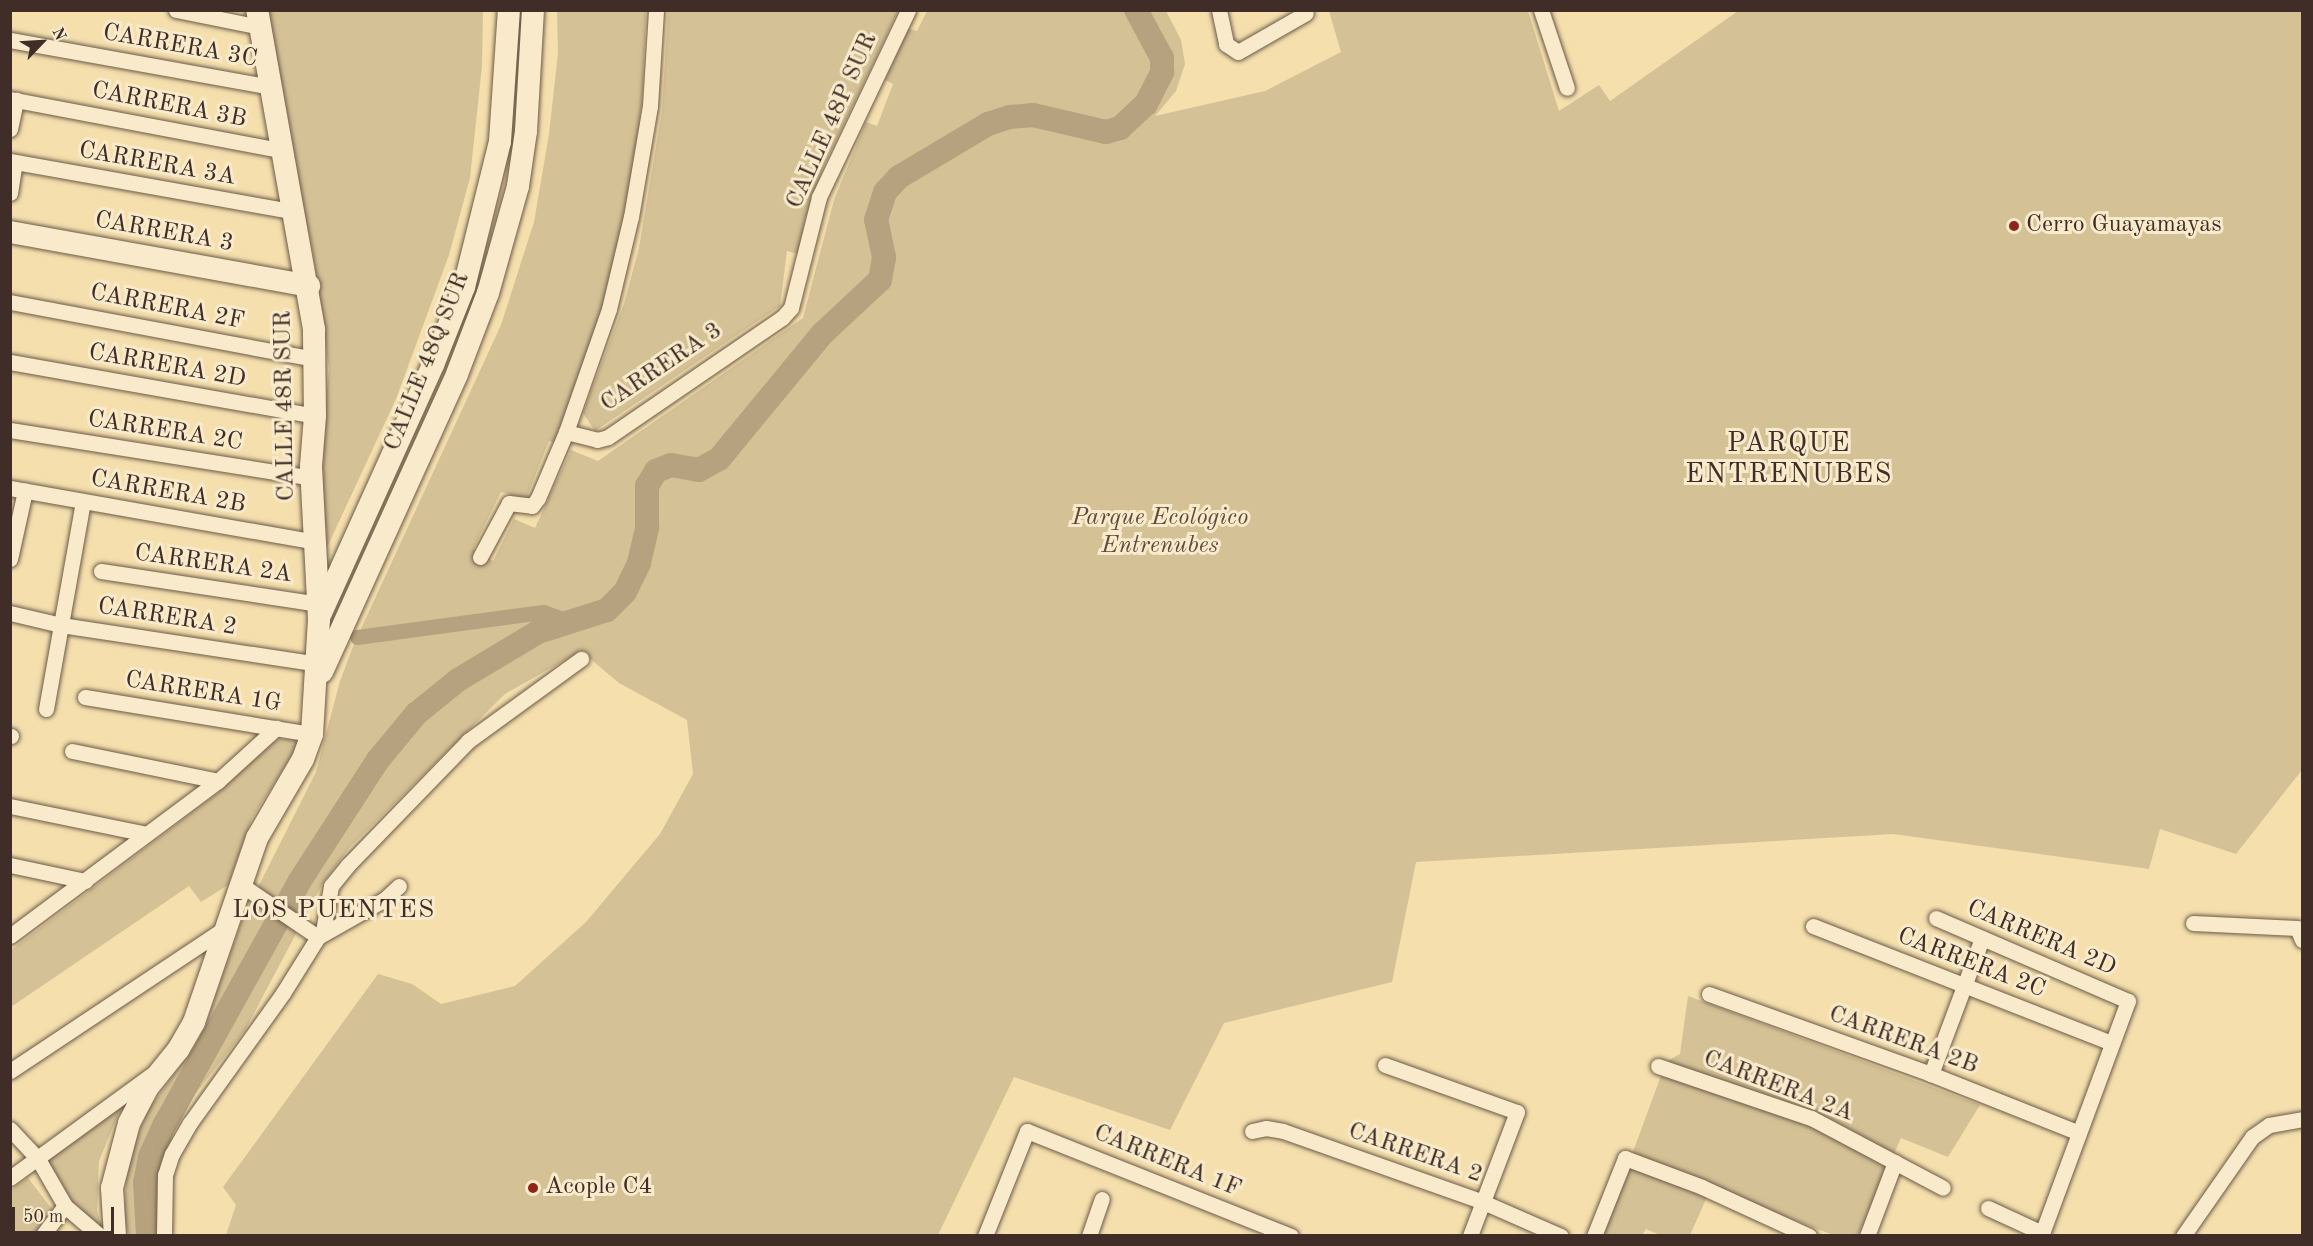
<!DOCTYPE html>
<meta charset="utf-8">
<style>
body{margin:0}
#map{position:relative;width:2313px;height:1246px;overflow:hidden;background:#f4dfad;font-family:"Old Standard TT",serif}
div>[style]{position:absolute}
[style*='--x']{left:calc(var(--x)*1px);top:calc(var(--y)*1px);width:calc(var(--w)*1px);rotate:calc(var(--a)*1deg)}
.green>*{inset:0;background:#d5c196}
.canal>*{height:15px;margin:-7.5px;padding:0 7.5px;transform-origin:7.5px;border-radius:7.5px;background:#b7a27f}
.river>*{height:24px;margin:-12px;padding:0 12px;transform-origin:12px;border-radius:12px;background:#b7a27f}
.roads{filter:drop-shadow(0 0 2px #6d5a48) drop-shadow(0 0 2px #6d5a48)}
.street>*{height:15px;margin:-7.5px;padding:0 7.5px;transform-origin:7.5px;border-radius:7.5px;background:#f8eaca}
.secondary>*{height:22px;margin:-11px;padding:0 11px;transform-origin:11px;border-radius:11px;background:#f8eaca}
.dots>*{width:16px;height:16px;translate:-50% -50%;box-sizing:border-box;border:3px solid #f8eaca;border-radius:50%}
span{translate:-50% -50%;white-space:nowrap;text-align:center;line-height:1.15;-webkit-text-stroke:6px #f8eaca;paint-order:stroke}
.street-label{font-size:24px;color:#402d27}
.poi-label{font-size:24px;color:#402d27}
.left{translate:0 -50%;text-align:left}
.park-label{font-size:24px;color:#5e4b3d;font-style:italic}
.neighbourhood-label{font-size:26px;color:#402d27;letter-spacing:1.5px}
.quarter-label{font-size:27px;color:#402d27;letter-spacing:1.5px}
.frame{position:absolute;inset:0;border:12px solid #402d27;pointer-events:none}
.north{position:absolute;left:12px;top:12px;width:60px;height:60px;-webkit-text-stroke:4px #f8eaca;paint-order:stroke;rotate:65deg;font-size:16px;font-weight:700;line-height:24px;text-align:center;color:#402d27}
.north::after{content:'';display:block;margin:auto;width:21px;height:27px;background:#402d27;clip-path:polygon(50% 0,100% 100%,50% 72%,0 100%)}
.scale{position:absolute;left:12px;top:1207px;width:102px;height:27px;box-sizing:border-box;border:3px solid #402d27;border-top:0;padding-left:8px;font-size:18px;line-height:21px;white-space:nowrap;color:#402d27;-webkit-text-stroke:4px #f8eaca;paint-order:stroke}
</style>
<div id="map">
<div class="green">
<i style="clip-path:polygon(264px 11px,483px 11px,482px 66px,470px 178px,449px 255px,396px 399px,323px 556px,318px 488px,329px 369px,314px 259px)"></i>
<i style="clip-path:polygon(557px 11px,646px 11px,642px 102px,633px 168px,607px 296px,556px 443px,549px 441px,526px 499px,501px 492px,473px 549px,493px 561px,514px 519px,535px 528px,571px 450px,598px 461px,803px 318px,834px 200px,866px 122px,877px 126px,893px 84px,885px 80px,908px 28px,917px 31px,927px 11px,1166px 11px,1181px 40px,1185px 64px,1176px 91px,1155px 116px,1265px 91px,1341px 52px,1329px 11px,1528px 11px,1559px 111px,1599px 85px,1610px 101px,1738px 11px,2302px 11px,2302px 770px,2236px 854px,2160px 829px,2149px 869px,1893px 834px,1416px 862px,1392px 982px,1224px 1023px,1170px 1130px,1014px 1077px,938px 1235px,226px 1235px,236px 1205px,223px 1187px,378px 974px,412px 984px,441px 1004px,515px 986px,586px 922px,660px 834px,693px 774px,687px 720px,619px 683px,581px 651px,505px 694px,350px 847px,324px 881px,245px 1030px,190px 1101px,167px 1139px,157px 1166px,153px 1196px,157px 1235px,129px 1236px,124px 1218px,127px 1166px,147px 1111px,201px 1038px,243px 917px,316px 772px,340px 681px,354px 644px,501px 325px,534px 222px,549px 134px,558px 53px)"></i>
<i style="clip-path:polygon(668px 11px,898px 11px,824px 166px,805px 219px,798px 254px,787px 251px,780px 306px,595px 431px,583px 413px,624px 304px,639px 248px,662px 110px)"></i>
<i style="clip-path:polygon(281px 739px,295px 740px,299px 744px,252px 818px,228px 885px,201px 902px,189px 886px,11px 1007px,11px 950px,218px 793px,271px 743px)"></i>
<i style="clip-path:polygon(1688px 996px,1980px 1105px,1948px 1157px,1901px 1138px,1858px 1235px,1833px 1235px,1711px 1188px,1690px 1235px,1660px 1235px,1646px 1229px,1642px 1235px,1602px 1236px,1666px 1062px,1680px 1054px)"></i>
<i style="clip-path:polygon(124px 1100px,99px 1161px,97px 1210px,102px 1228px,79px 1215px,42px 1160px)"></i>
<i style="clip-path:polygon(28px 1178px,55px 1213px,37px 1235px,11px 1236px,11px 1190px)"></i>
</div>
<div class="canal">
<i style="--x:357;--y:637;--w:188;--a:-7.7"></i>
<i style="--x:543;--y:612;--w:34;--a:19"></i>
</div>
<div class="river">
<i style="--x:148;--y:1236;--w:53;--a:-93.2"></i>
<i style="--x:145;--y:1183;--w:26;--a:-79"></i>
<i style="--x:150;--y:1157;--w:36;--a:-66"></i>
<i style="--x:165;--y:1124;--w:277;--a:-61"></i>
<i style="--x:299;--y:882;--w:145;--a:-57.1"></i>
<i style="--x:378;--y:760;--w:60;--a:-50.4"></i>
<i style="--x:416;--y:714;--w:54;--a:-39"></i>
<i style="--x:458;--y:680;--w:93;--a:-31"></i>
<i style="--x:538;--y:632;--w:72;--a:-17.7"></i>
<i style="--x:607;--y:610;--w:25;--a:-45"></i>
<i style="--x:625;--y:592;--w:32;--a:-64"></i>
<i style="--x:639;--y:563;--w:37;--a:-77"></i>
<i style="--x:647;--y:527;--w:41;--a:-90"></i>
<i style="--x:647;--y:486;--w:17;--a:-59"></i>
<i style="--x:656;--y:471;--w:16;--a:-22"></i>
<i style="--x:671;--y:465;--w:28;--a:10"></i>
<i style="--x:699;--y:470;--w:23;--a:-29"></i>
<i style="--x:719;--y:459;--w:162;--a:-50.5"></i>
<i style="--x:822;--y:334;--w:79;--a:-43"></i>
<i style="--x:880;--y:280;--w:23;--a:-80"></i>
<i style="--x:884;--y:257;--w:38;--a:-102"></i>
<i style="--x:876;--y:220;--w:29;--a:-72"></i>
<i style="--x:885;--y:192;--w:21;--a:-47"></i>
<i style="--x:899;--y:177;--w:104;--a:-30.8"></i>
<i style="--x:988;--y:124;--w:23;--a:-18"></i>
<i style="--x:1010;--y:117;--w:23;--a:-5"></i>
<i style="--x:1033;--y:115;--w:75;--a:13.1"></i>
<i style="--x:1106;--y:132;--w:15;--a:-16"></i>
<i style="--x:1120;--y:128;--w:35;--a:-43"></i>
<i style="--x:1146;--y:104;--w:36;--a:-63"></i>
<i style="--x:1162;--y:72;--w:14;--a:-90"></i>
<i style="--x:1162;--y:58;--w:55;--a:-118.4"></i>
</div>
<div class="roads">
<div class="street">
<i style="--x:176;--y:10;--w:86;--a:11.4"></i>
<i style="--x:1219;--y:10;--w:35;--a:78"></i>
<i style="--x:1226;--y:44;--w:14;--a:34"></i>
<i style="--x:1238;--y:52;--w:78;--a:-29.8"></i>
<i style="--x:1541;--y:10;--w:82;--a:71.6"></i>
<i style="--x:10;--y:40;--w:265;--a:10.2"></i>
<i style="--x:10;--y:99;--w:279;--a:10.7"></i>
<i style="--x:10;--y:129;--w:30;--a:-78"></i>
<i style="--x:10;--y:161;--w:290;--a:10.1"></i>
<i style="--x:10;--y:193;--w:31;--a:-81"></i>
<i style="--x:10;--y:302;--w:311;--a:10.6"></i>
<i style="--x:10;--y:362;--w:310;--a:10"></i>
<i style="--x:10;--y:430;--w:306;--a:9"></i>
<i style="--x:566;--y:432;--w:32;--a:14"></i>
<i style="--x:597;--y:440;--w:11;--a:-15"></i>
<i style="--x:608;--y:437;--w:211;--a:-34.4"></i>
<i style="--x:782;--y:318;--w:13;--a:-48"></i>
<i style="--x:791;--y:308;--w:114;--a:-75.8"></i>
<i style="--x:819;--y:197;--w:207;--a:-64.5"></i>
<i style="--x:10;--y:488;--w:312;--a:10"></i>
<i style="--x:480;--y:557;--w:61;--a:-61.8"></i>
<i style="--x:509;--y:503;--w:23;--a:7"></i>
<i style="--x:532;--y:506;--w:10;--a:-53"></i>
<i style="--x:538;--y:498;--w:72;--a:-67"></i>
<i style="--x:566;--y:432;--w:130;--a:-70.7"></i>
<i style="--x:609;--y:309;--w:95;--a:-76.6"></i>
<i style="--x:631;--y:217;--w:113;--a:-80.3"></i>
<i style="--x:650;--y:106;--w:96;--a:-86.4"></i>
<i style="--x:10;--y:559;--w:70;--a:-77.6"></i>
<i style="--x:101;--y:571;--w:219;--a:8.6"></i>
<i style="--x:10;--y:613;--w:52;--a:13.2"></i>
<i style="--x:61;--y:625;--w:260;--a:8.6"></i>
<i style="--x:85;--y:697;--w:230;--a:9.3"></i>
<i style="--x:46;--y:709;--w:211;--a:-79.9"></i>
<i style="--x:10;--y:736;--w:1;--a:0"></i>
<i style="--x:72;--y:751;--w:149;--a:11.6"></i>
<i style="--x:10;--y:806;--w:139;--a:11.6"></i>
<i style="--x:10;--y:865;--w:77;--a:12"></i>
<i style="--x:240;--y:884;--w:94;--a:34.2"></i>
<i style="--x:1936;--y:918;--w:209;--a:23.4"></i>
<i style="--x:2128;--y:1001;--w:251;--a:110.3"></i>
<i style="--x:2193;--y:923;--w:104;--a:2.8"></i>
<i style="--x:2297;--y:928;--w:13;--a:67"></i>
<i style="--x:1813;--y:926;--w:321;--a:21.4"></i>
<i style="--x:323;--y:931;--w:46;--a:-79.9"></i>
<i style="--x:331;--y:886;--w:27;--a:-51"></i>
<i style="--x:348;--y:865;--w:173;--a:-45.9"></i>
<i style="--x:468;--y:741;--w:140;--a:-36"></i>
<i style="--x:10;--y:936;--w:259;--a:-36.7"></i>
<i style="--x:218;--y:781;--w:79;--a:-42.4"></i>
<i style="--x:1709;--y:994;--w:236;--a:19.8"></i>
<i style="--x:1931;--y:1074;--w:159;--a:21.7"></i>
<i style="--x:1385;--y:1065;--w:140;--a:19.6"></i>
<i style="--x:1517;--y:1112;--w:133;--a:110.8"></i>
<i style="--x:1658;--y:1066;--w:162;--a:18.8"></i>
<i style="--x:1811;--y:1118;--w:149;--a:27.9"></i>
<i style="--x:10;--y:1071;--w:258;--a:-33.6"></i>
<i style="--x:1931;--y:1074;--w:145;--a:-69.4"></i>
<i style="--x:10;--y:1129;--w:41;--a:47"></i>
<i style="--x:38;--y:1159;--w:54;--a:60.1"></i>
<i style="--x:65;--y:1206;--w:46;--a:40.6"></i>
<i style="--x:1252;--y:1131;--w:14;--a:-12"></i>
<i style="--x:1266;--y:1128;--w:17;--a:10"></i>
<i style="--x:1283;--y:1131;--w:212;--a:19.5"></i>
<i style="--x:1483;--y:1202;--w:85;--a:23.6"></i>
<i style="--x:10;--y:1178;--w:175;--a:-36.1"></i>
<i style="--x:1988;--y:1208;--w:60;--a:24.8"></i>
<i style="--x:164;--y:1233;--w:58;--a:-89"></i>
<i style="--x:165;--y:1175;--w:22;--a:-72"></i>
<i style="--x:172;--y:1154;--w:36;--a:-60"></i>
<i style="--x:190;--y:1123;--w:160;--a:-54.4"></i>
<i style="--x:283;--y:993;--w:66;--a:-58"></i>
<i style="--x:318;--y:937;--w:77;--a:-29.6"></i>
<i style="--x:385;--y:899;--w:19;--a:-43"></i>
<i style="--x:42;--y:1236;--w:38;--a:-53"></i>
<i style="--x:985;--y:1236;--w:113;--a:-68.2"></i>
<i style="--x:1027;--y:1131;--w:284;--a:21.7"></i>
<i style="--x:1089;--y:1236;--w:39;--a:-71"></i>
<i style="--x:1594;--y:1236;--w:84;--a:-68.3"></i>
<i style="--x:1625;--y:1158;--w:82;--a:20.6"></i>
<i style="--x:1702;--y:1187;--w:118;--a:24.6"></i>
<i style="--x:1867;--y:1236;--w:79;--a:-69.3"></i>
<i style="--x:2183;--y:1236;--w:121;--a:-55.1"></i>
<i style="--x:2252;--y:1137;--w:21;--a:-35"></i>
<i style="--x:2269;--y:1125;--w:34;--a:-10"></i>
</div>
<div class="secondary">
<i style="--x:10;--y:232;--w:304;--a:10.2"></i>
<i style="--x:321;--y:613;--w:272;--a:-65.7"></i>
<i style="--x:433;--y:365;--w:84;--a:-68.3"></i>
<i style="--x:464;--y:287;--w:150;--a:-76.1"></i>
<i style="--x:500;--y:141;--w:131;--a:-86.1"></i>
<i style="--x:322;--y:672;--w:327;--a:-65.6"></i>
<i style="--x:457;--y:374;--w:87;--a:-69.1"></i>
<i style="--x:488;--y:293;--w:111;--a:-74.3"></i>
<i style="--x:518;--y:186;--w:56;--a:-81.7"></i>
<i style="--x:526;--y:131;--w:121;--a:-86.7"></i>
<i style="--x:115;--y:1236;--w:48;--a:-93.6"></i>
<i style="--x:112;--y:1188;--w:67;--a:-75.3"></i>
<i style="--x:129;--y:1123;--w:41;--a:-62.2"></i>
<i style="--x:148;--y:1087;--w:48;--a:-51"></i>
<i style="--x:178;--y:1050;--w:32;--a:-60"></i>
<i style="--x:194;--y:1022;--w:194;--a:-71.1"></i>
<i style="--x:257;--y:838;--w:91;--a:-59.8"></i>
<i style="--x:303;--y:759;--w:27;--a:-70"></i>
<i style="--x:312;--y:734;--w:115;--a:-86.5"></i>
<i style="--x:319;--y:619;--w:153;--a:-93"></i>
<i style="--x:311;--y:466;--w:50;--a:-85.4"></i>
<i style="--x:315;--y:416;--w:87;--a:-90.7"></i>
<i style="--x:314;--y:329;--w:324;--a:-100.1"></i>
</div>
</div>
<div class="dots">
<i style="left:2014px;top:226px;background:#8f2418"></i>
<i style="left:533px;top:1188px;background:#8f2418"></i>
</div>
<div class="street-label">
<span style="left:180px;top:47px;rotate:10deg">CARRERA 3C</span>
<span style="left:169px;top:106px;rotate:11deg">CARRERA 3B</span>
<span style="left:833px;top:121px;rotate:-66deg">CALLE 48P SUR</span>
<span style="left:157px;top:165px;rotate:10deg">CARRERA 3A</span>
<span style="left:164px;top:233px;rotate:10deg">CARRERA 3</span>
<span style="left:167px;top:308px;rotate:11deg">CARRERA 2F</span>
<span style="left:428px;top:362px;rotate:-68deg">CALLE 48Q SUR</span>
<span style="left:167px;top:367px;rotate:10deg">CARRERA 2D</span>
<span style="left:662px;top:368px;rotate:-34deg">CARRERA 3</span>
<span style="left:286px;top:406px;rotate:-91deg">CALLE 48R SUR</span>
<span style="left:165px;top:432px;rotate:9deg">CARRERA 2C</span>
<span style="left:168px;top:493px;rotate:10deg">CARRERA 2B</span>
<span style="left:213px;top:565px;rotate:8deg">CARRERA 2A</span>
<span style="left:167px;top:618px;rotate:9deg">CARRERA 2</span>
<span style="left:203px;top:693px;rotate:9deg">CARRERA 1G</span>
<span style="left:2041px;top:939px;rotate:23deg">CARRERA 2D</span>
<span style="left:1971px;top:964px;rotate:21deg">CARRERA 2C</span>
<span style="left:1903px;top:1041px;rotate:20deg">CARRERA 2B</span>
<span style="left:1778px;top:1087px;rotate:21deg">CARRERA 2A</span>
<span style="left:1415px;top:1154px;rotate:19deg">CARRERA 2</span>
<span style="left:1167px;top:1162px;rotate:22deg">CARRERA 1F</span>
</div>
<div class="poi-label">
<span class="left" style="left:2026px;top:226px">Cerro Guayamayas</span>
<span class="left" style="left:545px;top:1188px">Acople C4</span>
</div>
<div class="park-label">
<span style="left:1160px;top:533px">Parque Ecológico<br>Entrenubes</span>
</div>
<div class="neighbourhood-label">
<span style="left:334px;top:911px">LOS PUENTES</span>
</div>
<div class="quarter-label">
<span style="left:1789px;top:459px">PARQUE<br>ENTRENUBES</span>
</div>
<div class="frame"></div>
<div class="north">N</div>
<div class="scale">50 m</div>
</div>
